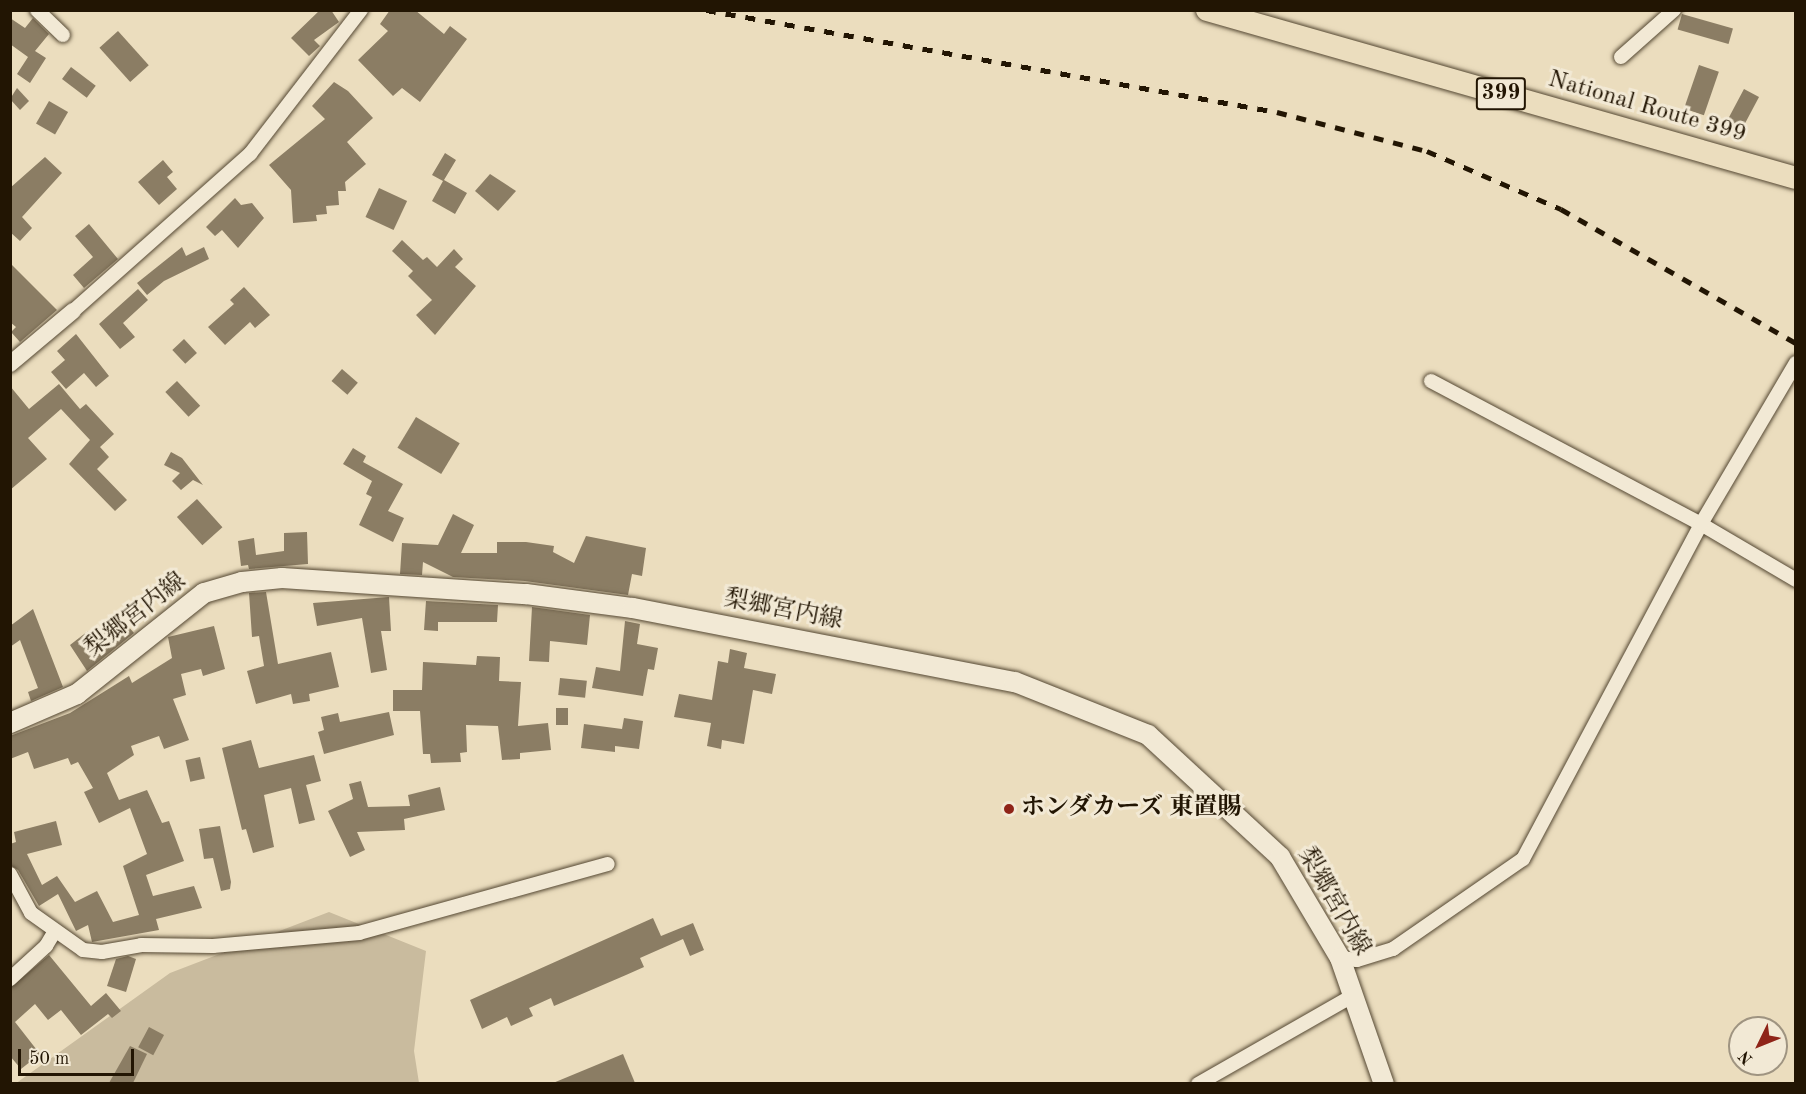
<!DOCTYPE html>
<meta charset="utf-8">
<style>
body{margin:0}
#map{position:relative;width:1806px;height:1094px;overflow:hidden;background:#ebddbe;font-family:"Old Standard TT","Noto Serif JP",serif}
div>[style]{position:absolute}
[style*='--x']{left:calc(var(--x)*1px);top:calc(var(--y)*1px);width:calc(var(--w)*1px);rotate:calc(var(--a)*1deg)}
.green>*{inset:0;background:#c9bb9e}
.building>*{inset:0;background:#8b7d64;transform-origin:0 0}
.roads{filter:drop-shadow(0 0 2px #544732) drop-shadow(0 0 2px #544732)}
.minor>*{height:14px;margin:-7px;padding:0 7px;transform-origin:7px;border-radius:7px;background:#f2e9d5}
.tertiary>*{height:16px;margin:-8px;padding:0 8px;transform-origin:8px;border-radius:8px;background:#f2e9d5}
.secondary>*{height:20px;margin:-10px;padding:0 10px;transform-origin:10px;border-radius:10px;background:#f2e9d5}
.trunk>*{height:22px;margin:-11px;padding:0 11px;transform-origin:11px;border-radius:11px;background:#ebddbe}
.rail>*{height:4.5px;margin-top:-2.25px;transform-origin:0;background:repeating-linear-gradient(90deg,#221503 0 10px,transparent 0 20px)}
.dots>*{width:16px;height:16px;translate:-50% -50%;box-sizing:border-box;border:3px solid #f2e9d5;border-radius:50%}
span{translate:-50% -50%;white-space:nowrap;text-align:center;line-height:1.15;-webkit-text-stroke:6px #f2e9d5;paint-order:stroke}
.shield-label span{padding:2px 4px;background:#f2e9d5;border:2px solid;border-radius:4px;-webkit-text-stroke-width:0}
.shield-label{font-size:22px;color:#221503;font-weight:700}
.street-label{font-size:24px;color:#221503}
.poi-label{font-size:24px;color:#221503;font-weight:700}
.left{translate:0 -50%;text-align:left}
.frame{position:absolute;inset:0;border:12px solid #221503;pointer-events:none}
.north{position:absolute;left:1728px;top:1016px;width:60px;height:60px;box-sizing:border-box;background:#f2e9d5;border:2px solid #9f9481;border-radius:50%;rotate:227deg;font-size:16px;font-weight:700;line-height:24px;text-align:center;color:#221503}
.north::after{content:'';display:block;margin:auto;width:21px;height:27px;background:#8f2418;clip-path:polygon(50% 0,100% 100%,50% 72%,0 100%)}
.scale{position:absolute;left:18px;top:1049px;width:116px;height:27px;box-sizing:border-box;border:3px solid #221503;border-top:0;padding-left:8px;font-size:18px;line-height:21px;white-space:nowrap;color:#221503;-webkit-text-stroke:4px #f2e9d5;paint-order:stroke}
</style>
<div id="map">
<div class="green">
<i style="clip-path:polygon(329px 912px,426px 951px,414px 1051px,419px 1083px,15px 1084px,170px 973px)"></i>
</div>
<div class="building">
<i style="clip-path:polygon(320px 10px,331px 10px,339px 22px,314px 40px,320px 46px,309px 56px,291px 38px)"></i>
<i style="clip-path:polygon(390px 10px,415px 10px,444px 34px,450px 26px,467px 39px,420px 102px,402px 88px,393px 96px,358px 60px,388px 31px,380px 24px)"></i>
<i style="left:1682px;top:14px;width:53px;height:16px;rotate:16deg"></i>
<i style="clip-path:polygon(10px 18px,25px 28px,33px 18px,49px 34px,35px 51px,46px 58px,30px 83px,17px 74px,28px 57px,10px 44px)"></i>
<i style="left:118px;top:31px;width:46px;height:25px;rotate:48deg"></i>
<i style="left:1699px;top:65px;width:21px;height:46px;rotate:19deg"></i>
<i style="left:71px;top:67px;width:31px;height:15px;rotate:37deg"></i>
<i style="clip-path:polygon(334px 82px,348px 91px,373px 118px,347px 142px,366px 164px,345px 182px,346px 191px,338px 191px,339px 205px,326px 206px,327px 214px,316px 215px,317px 221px,293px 223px,291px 190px,269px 165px,325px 119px,312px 106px)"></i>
<i style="clip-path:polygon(17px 88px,29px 101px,20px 110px,10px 99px)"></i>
<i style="left:1744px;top:89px;width:17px;height:45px;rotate:28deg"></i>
<i style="left:49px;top:101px;width:22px;height:26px;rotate:30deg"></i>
<i style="clip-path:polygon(445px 153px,456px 160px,444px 180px,467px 193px,455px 214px,432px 201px,443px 181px,432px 175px)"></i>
<i style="clip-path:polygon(45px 157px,62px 173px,22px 217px,32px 228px,20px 241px,10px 232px,10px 188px)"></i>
<i style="clip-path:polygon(163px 160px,173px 172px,167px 177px,177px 189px,159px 205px,138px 182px)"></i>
<i style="clip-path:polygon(490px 174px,516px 191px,498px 211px,475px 191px)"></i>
<i style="left:379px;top:188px;width:31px;height:32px;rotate:25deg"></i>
<i style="clip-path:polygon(235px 198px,241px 205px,252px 203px,264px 218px,238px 248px,222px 230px,215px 236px,206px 227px)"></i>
<i style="clip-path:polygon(89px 224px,118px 259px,84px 288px,73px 275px,93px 257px,75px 236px)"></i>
<i style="clip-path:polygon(402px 240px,423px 260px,427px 257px,437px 267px,454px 249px,463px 259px,455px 267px,476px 286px,435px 335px,416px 315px,432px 300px,408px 276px,413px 271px,392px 251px)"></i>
<i style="clip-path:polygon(182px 247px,186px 256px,204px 247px,209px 259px,164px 281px,147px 295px,137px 283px)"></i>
<i style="clip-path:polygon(10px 263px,57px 310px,20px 342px,11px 332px,16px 327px,10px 322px)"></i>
<i style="clip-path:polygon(244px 287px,270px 315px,255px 328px,250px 322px,225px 345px,208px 327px,234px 304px,230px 300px)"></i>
<i style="clip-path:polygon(138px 289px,148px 300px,123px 323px,135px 337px,120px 349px,99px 324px)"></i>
<i style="clip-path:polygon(76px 334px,109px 376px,96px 387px,84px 373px,66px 389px,51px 372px,65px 360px,57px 351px)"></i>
<i style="left:184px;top:339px;width:19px;height:16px;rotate:47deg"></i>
<i style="left:342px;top:369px;width:21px;height:16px;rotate:41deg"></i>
<i style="left:177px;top:381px;width:34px;height:16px;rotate:47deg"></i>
<i style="clip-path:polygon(59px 384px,80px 409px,86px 404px,114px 434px,100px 447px,109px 457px,97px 469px,127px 500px,115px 511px,69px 464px,90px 440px,61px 409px,28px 438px,47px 459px,10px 490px,10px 386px,29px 409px)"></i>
<i style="left:416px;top:417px;width:51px;height:36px;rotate:31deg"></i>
<i style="clip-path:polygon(353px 448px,366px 456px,363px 462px,403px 484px,388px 511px,404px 518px,393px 542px,359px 525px,372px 497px,366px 494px,372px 481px,343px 464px)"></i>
<i style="clip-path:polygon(171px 452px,182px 458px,203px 485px,193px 480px,181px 490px,172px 481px,180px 473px,164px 465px)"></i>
<i style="left:197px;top:499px;width:38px;height:27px;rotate:48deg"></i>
<i style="clip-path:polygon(453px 514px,474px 525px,461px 553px,497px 553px,497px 542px,526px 542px,554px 546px,553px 552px,574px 563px,586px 536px,646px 548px,642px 576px,632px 574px,628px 595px,525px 581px,453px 577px,423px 562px,422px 575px,400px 574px,402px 543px,438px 545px)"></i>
<i style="clip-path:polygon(307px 532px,308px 564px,249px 569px,248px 565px,241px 566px,238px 541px,254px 538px,256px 555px,284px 551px,284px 533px)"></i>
<i style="clip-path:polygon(266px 592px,278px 664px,331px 652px,339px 687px,309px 694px,310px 701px,293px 704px,291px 694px,256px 704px,247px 671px,264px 666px,259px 636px,252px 637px,249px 593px)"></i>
<i style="clip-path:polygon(389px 597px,391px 631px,381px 631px,387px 670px,371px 673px,362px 618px,317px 626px,313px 603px)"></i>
<i style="clip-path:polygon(426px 601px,498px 605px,497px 622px,438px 622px,438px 631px,424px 630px)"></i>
<i style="clip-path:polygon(532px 607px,590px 615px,587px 645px,550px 641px,549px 662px,529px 661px)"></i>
<i style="clip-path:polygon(33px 609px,63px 687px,31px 701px,28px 692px,38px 688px,20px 640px,10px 647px,10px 626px)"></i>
<i style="clip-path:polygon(121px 618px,134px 633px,87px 671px,70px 645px,88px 631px,95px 640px)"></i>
<i style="clip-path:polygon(625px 621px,640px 624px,637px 644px,658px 648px,654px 670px,648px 669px,643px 696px,592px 688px,596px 667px,620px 671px)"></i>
<i style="clip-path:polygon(214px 626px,225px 669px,203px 676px,201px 669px,181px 674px,186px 695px,173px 699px,189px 740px,164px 749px,159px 736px,131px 746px,134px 755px,107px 773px,119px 800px,147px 790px,162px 823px,169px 821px,184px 861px,146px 875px,153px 896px,194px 886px,202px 908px,156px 919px,159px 930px,92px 942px,88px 925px,76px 931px,58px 894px,39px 906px,18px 870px,10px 865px,10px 844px,16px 842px,14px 832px,56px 821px,62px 845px,27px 854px,42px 885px,57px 876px,75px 902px,97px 891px,113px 922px,139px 915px,123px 866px,147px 854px,130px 808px,99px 823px,84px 792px,93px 788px,78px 762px,71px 765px,68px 758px,34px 769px,28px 752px,10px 759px,10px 736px,70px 713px,129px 676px,132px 683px,172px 658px,168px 637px)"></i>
<i style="clip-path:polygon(730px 649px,747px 653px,744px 668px,776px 674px,772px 694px,753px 690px,744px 744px,722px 740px,721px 749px,707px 746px,711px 723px,674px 717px,679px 694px,712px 700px,718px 661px,728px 663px)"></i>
<i style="clip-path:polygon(477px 656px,500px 657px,499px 681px,521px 682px,518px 726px,548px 723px,551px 750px,520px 753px,520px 759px,502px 760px,498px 726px,466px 725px,467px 752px,460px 753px,461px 762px,431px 763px,430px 754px,423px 754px,420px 711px,393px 711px,393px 690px,422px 690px,423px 662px,476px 665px)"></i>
<i style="left:560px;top:678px;width:27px;height:17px;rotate:6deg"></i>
<i style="left:556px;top:708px;width:12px;height:17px"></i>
<i style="clip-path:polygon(389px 712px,394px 735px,324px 754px,318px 732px,324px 730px,321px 717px,338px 713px,340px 722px)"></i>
<i style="clip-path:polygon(624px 718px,643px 721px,639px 749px,615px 746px,615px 752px,581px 748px,584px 724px,622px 729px)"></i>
<i style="clip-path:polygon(251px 740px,259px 768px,314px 755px,321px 781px,306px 785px,315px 820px,299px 824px,291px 788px,264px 795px,274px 847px,253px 853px,246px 829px,242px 830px,222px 748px)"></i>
<i style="left:200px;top:757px;width:22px;height:15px;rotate:77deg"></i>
<i style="clip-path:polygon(361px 781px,368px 807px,410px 806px,408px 795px,440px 787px,445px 810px,404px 819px,405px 830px,357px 832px,365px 850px,350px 857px,328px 811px,353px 799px,349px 784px)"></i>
<i style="clip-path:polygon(220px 826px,231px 882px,230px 889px,221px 891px,213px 858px,204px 859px,199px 829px)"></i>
<i style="clip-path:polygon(653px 918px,661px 936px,693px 923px,704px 950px,690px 956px,683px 939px,640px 958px,644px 967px,626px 975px,554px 1006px,551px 998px,529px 1008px,533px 1016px,511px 1026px,507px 1017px,482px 1029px,470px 1000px)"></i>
<i style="clip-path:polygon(49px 955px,91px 1006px,106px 993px,121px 1011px,112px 1018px,108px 1014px,81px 1035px,61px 1010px,48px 1020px,35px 1004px,15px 1022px,40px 1054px,21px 1069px,10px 1056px,10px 988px)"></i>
<i style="clip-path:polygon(128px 956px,136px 959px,126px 992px,107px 986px,116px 959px)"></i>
<i style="left:149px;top:1027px;width:17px;height:23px;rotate:28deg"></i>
<i style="clip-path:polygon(130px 1046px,147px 1054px,133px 1083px,109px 1083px)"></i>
<i style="clip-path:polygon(623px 1054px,635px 1083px,553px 1083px)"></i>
</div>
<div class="roads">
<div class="minor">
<i style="--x:37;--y:10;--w:36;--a:44"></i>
<i style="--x:1621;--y:57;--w:71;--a:-41.6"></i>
<i style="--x:73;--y:311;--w:237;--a:-41.6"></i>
<i style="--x:250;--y:154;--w:182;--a:-52.4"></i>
<i style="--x:1431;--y:381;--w:306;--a:27.9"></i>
<i style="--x:1701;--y:524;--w:110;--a:30.5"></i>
<i style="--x:10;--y:874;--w:44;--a:61.7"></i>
<i style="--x:31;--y:913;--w:64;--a:35.4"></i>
<i style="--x:83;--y:950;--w:19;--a:6"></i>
<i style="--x:102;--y:952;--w:40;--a:-10"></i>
<i style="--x:141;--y:945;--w:72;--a:0.8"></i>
<i style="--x:213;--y:946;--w:147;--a:-5.1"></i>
<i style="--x:359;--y:933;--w:258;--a:-15.5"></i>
<i style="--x:1340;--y:958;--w:17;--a:7"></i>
<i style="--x:1357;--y:960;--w:38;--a:-17"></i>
<i style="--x:1393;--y:949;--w:158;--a:-34.7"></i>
<i style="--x:1523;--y:859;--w:379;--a:-62"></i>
<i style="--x:1701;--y:524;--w:187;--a:-59.5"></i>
<i style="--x:10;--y:979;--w:49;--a:-42.5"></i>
<i style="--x:46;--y:946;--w:17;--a:-59"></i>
<i style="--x:1198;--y:1084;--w:180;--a:-29.7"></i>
</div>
<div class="tertiary">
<i style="--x:10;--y:364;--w:82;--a:-40.1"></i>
</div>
<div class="secondary">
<i style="--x:10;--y:723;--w:73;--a:-23.4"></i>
<i style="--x:77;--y:694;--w:162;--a:-38.5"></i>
<i style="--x:204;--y:593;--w:40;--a:-16"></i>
<i style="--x:242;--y:582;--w:40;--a:-5.7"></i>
<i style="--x:282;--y:578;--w:245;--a:3.8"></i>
<i style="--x:526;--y:594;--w:108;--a:7.5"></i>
<i style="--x:633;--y:608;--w:389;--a:11"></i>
<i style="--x:1015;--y:682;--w:143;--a:21.7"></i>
<i style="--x:1148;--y:735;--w:180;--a:42.7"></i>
<i style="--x:1280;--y:857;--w:117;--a:59.3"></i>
<i style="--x:1340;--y:958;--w:133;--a:70.8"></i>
</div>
<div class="trunk">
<i style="--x:1207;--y:10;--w:612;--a:15.92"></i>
</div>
</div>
<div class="rail">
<i style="--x:706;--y:10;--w:580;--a:10.13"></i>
<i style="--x:1277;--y:112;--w:155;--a:14.6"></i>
<i style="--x:1427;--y:151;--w:146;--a:23.4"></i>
<i style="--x:1561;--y:209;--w:271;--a:29.7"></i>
</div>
<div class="dots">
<i style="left:1009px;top:809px;background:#8f2418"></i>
</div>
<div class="shield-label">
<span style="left:1501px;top:94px">399</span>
</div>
<div class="street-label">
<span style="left:1647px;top:108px;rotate:16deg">National Route 399</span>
<span style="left:783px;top:611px;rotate:11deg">梨郷宮内線</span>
<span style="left:136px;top:616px;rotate:-38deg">梨郷宮内線</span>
<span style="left:1333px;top:902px;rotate:60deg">梨郷宮内線</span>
</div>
<div class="poi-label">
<span class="left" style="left:1021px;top:809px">ホンダカーズ 東置賜</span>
</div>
<div class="frame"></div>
<div class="north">N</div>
<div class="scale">50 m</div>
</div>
